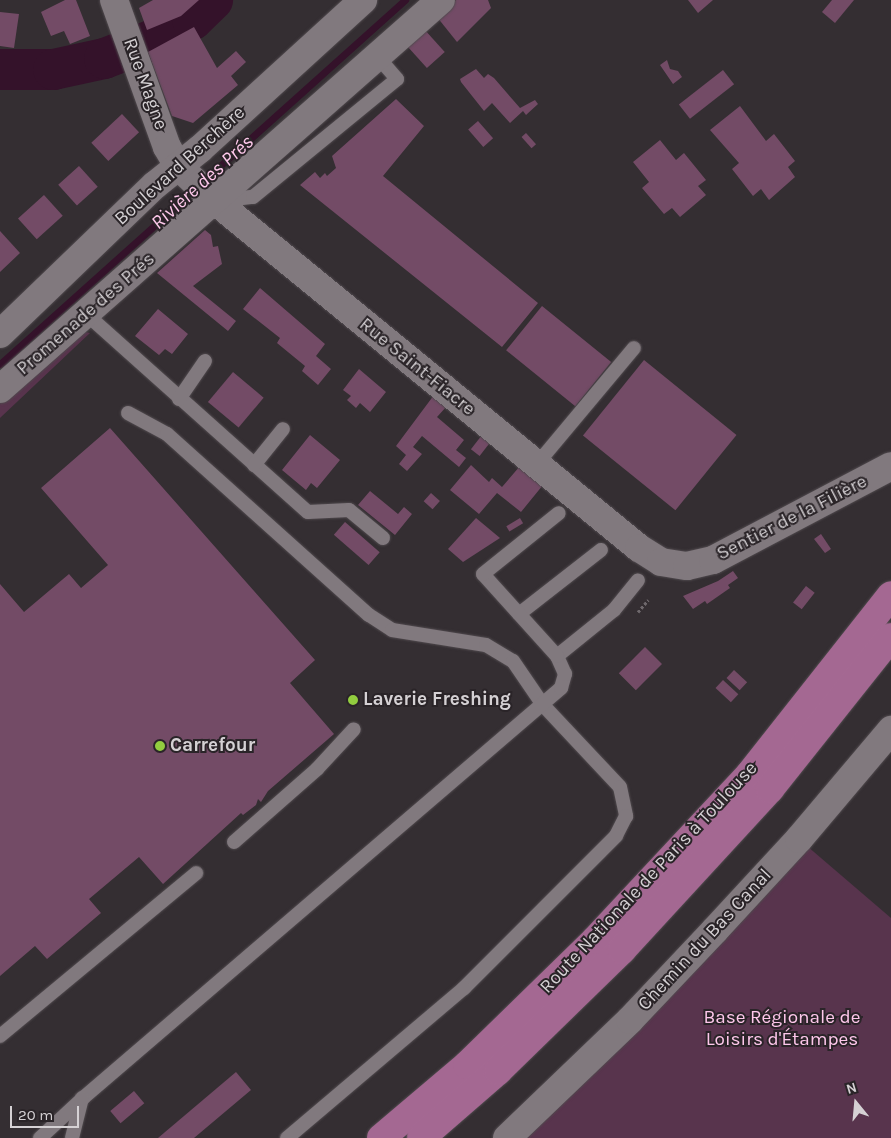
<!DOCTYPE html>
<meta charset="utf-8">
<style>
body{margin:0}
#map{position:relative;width:891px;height:1138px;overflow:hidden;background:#342e32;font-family:Karla,sans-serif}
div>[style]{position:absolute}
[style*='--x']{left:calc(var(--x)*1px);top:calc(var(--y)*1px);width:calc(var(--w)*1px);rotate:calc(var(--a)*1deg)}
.green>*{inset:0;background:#58344d}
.stream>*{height:7px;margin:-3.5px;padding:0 3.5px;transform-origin:3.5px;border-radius:3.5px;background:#34122a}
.river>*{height:41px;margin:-20.5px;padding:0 20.5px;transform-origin:20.5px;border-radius:20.5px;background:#34122a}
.building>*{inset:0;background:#734b66;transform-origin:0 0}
.path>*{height:3px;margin-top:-1.5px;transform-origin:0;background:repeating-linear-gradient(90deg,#6e686c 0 2.5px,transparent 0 5px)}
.roads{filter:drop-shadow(0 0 1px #504a4e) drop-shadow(0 0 1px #504a4e)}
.lane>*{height:14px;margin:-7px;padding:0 7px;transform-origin:7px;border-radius:7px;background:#81797e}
.street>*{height:28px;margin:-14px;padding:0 14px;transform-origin:14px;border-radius:14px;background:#81797e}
.secondary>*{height:28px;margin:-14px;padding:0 14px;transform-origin:14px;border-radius:14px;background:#81797e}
.primary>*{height:28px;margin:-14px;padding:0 14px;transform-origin:14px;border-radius:14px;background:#a46892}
.dots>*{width:14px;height:14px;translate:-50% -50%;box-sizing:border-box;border:2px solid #2a2428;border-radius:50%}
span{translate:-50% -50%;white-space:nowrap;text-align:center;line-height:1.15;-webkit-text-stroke:4px #2a2428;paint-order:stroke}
.street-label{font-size:19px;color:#d5d1d4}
.poi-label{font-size:19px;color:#d5d1d4;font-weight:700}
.left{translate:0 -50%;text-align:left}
.park-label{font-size:19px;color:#fec7eb}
.water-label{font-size:20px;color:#ffc9ec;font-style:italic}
.north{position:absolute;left:831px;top:1078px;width:50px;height:50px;-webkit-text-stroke:4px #2a2428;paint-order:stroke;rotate:343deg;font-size:14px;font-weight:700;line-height:20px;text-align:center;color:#d5d1d4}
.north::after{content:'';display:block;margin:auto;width:18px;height:22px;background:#d5d1d4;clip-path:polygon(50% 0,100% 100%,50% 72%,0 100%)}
.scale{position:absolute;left:10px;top:1106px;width:69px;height:22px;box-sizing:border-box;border:2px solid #d5d1d4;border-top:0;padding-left:6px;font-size:15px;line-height:18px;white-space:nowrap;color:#d5d1d4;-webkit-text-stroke:4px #2a2428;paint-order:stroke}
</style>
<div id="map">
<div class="green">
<i style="clip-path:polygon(81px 331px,90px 333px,0 418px,0 403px)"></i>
<i style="clip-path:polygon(807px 846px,891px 918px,891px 1138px,522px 1138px)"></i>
</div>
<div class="stream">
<i style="--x:202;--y:182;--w:273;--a:-41.9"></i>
<i style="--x:0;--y:364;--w:262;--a:-41.9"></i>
</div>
<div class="river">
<i style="--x:0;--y:69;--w:53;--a:0"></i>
<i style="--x:53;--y:69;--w:52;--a:-12.2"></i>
<i style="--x:104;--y:58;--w:66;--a:-21.2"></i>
<i style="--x:166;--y:34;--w:30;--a:-30"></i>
<i style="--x:192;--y:19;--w:28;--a:-44"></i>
</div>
<div class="building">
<i style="clip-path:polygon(65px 0,76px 0,90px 36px,70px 44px,64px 31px,51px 36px,41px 12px)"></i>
<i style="clip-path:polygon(153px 0,199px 0,181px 16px,147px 30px,139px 8px)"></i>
<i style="clip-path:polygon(456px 0,488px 0,491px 8px,457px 42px,437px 17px)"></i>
<i style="clip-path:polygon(688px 0,713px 0,698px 13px)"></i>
<i style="clip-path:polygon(832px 0,854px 0,835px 23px,822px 12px)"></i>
<i style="clip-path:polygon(0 12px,19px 14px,14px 48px,0 46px)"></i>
<i style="clip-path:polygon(194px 27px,217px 68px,236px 51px,246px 62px,231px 76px,238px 85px,193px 123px,172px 116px,148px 52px)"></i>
<i style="left:424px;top:29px;width:31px;height:24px;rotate:48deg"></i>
<i style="clip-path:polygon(667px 60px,670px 69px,678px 71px,682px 77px,673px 84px,660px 65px)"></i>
<i style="clip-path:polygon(476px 69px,484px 78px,488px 74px,494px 78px,520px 108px,535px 100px,538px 104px,526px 115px,523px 111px,510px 123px,492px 103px,484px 111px,461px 82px,460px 79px)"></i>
<i style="left:723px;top:70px;width:18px;height:56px;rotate:52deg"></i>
<i style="clip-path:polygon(396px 99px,424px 126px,383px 176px,538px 303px,502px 347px,300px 185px,315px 172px,320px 178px,325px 173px,327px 176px,336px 168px,332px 156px)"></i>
<i style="clip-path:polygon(740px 106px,766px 141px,774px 134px,795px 161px,788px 167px,795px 177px,769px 200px,761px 189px,753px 196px,732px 169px,739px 163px,710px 130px)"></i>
<i style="left:122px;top:114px;width:25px;height:42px;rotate:47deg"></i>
<i style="left:478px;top:121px;width:23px;height:13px;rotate:49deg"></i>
<i style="left:526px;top:133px;width:15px;height:6px;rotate:48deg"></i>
<i style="clip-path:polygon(660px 140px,676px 160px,684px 153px,706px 180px,698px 186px,706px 195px,680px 217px,672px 208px,664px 214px,642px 188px,649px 182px,633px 162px)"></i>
<i style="left:79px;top:166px;width:28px;height:28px;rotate:48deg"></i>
<i style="left:44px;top:195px;width:28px;height:35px;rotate:48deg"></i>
<i style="clip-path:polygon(205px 230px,211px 235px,213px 247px,218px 246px,222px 264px,193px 286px,236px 321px,228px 331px,157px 273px)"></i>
<i style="clip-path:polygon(0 231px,20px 253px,0 272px)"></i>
<i style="clip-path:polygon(260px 288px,325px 344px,316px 356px,331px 369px,318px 385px,302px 371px,305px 366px,277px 343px,280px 338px,243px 309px)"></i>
<i style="left:542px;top:306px;width:89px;height:57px;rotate:39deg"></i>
<i style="clip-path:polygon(158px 309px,188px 334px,172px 354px,165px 349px,159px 355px,135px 336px)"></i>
<i style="left:644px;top:360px;width:119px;height:97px;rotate:39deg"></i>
<i style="clip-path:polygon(359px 369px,386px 392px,370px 412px,360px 403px,356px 408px,347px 400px,351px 396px,343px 390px)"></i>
<i style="left:233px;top:372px;width:40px;height:39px;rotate:40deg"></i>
<i style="clip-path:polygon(434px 395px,447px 406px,437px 417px,464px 440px,456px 450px,466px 458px,459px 467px,422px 436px,413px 447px,422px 454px,407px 471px,399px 464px,406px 455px,396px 446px)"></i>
<i style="clip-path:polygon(110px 428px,315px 660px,290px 683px,334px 734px,268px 791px,261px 802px,258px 799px,256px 805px,243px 815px,241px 813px,163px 884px,139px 857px,89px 899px,101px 913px,47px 959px,35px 946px,0 976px,0 584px,24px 612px,69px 574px,81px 588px,108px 565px,41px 488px)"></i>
<i style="clip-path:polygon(310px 435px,340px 460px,317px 488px,311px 483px,306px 490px,282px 470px)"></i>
<i style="left:482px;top:435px;width:11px;height:18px;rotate:38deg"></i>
<i style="clip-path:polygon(471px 465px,489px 482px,492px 478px,502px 487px,520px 466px,543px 485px,521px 512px,497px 493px,479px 514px,450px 490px)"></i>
<i style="clip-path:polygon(370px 491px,398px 514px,404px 507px,412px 514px,395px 535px,358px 505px)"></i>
<i style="left:431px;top:493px;width:12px;height:11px;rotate:42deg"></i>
<i style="clip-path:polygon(476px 518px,500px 538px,463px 562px,448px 549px)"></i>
<i style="left:520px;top:518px;width:6px;height:16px;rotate:59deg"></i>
<i style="left:345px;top:522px;width:46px;height:17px;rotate:41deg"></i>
<i style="clip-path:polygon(821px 534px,831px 549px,825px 553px,814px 539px)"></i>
<i style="clip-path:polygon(733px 571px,738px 578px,728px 585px,730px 588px,707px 604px,705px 601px,693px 609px,683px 596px,718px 581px)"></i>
<i style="left:806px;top:586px;width:11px;height:21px;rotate:38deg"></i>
<i style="left:645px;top:647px;width:24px;height:37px;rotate:45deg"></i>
<i style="left:734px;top:670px;width:18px;height:11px;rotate:43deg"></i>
<i style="left:723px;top:680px;width:21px;height:11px;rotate:43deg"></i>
<i style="clip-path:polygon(236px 1072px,251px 1090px,194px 1138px,158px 1138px)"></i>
<i style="left:134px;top:1091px;width:16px;height:31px;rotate:50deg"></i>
</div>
<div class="path">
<i style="--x:638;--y:612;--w:16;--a:-50"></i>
</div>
<div class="roads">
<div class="lane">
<i style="--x:218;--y:201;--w:35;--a:-7"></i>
<i style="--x:253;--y:197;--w:186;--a:-39.3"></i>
<i style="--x:397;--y:79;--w:30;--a:-131"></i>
<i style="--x:84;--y:312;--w:300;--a:41.8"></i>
<i style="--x:308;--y:512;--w:41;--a:-2.8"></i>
<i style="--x:349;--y:510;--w:44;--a:39.5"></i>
<i style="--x:179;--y:399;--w:46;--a:-55.6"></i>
<i style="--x:128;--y:413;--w:44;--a:28.3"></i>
<i style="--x:167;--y:434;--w:271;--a:41.9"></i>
<i style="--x:369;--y:615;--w:27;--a:33"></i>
<i style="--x:392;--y:630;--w:95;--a:9.1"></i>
<i style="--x:486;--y:645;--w:31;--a:31"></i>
<i style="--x:513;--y:661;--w:53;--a:55.7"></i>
<i style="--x:543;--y:705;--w:112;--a:46.8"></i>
<i style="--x:620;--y:787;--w:30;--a:78"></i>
<i style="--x:626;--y:816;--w:22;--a:117"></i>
<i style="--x:616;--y:836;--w:215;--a:135"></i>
<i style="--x:464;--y:988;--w:232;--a:139.7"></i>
<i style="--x:537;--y:464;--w:151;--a:-50.1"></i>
<i style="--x:254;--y:465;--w:46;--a:-51.1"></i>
<i style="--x:519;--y:614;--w:104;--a:-38"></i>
<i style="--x:557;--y:656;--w:73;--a:-38.9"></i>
<i style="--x:614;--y:610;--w:38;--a:-51"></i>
<i style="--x:234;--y:842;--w:111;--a:-41.3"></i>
<i style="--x:317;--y:769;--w:54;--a:-47.2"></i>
<i style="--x:0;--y:1036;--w:255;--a:-39.7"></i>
<i style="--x:40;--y:1138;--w:59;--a:-42.9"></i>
<i style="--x:83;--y:1098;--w:630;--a:-40.62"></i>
<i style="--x:561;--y:688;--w:15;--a:-74"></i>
<i style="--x:565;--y:674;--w:20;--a:-114"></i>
<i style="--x:557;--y:656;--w:110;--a:-132.1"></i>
<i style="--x:483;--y:574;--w:97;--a:-38.8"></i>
<i style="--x:72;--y:1138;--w:41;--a:-76"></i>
</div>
<div class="street">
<i style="--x:114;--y:0;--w:156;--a:70.2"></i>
<i style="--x:167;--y:147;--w:22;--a:60"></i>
<i style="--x:178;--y:166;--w:51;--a:43.4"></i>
<i style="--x:215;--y:201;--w:548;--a:39.3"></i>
<i style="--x:639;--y:548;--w:26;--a:32"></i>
<i style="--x:661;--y:562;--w:26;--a:9"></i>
<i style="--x:687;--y:566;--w:27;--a:-13"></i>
<i style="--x:713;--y:560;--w:201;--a:-27.8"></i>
<i style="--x:0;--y:389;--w:588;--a:-41.42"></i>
<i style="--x:507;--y:1138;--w:170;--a:-43.8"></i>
<i style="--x:630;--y:1020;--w:124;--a:-46.6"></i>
<i style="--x:715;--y:930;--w:124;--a:-47.3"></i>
<i style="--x:799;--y:839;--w:143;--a:-49.8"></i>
</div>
<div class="secondary">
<i style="--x:0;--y:334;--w:215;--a:-43.9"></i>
<i style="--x:155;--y:185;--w:58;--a:-38.7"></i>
<i style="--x:200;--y:149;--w:221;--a:-42.4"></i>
</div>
<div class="primary">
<i style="--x:381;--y:1138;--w:113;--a:-40.3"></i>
<i style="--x:467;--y:1065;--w:179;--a:-44.3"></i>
<i style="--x:595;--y:940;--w:226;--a:-47"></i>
<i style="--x:749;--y:775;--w:229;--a:-51.7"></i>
<i style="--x:421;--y:1138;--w:102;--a:-41"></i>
<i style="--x:498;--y:1071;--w:173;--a:-44.3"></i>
<i style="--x:622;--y:950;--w:219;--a:-47.4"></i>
<i style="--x:770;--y:789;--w:194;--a:-51.5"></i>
</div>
</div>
<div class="dots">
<i style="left:353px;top:700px;background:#92cd3f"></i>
<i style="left:160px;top:746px;background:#92cd3f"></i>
</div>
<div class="street-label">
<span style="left:145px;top:84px;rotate:70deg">Rue Magne</span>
<span style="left:180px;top:166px;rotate:-42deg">Boulevard Berchère</span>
<span style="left:86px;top:314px;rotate:-41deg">Promenade des Prés</span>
<span style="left:417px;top:367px;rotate:39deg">Rue Saint-Fiacre</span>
<span style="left:792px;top:518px;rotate:-27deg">Sentier de la Filière</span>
<span style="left:649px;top:878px;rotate:-47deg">Route Nationale de Paris à Toulouse</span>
<span style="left:705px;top:940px;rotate:-47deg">Chemin du Bas Canal</span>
</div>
<div class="poi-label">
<span class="left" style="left:363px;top:700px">Laverie Freshing</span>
<span class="left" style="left:170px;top:746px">Carrefour</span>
</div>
<div class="park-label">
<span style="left:782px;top:1029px">Base Régionale de<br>Loisirs d'Étampes</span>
</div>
<div class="water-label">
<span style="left:202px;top:182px;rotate:-42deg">Rivière des Prés</span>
</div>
<div class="north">N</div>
<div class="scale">20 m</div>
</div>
